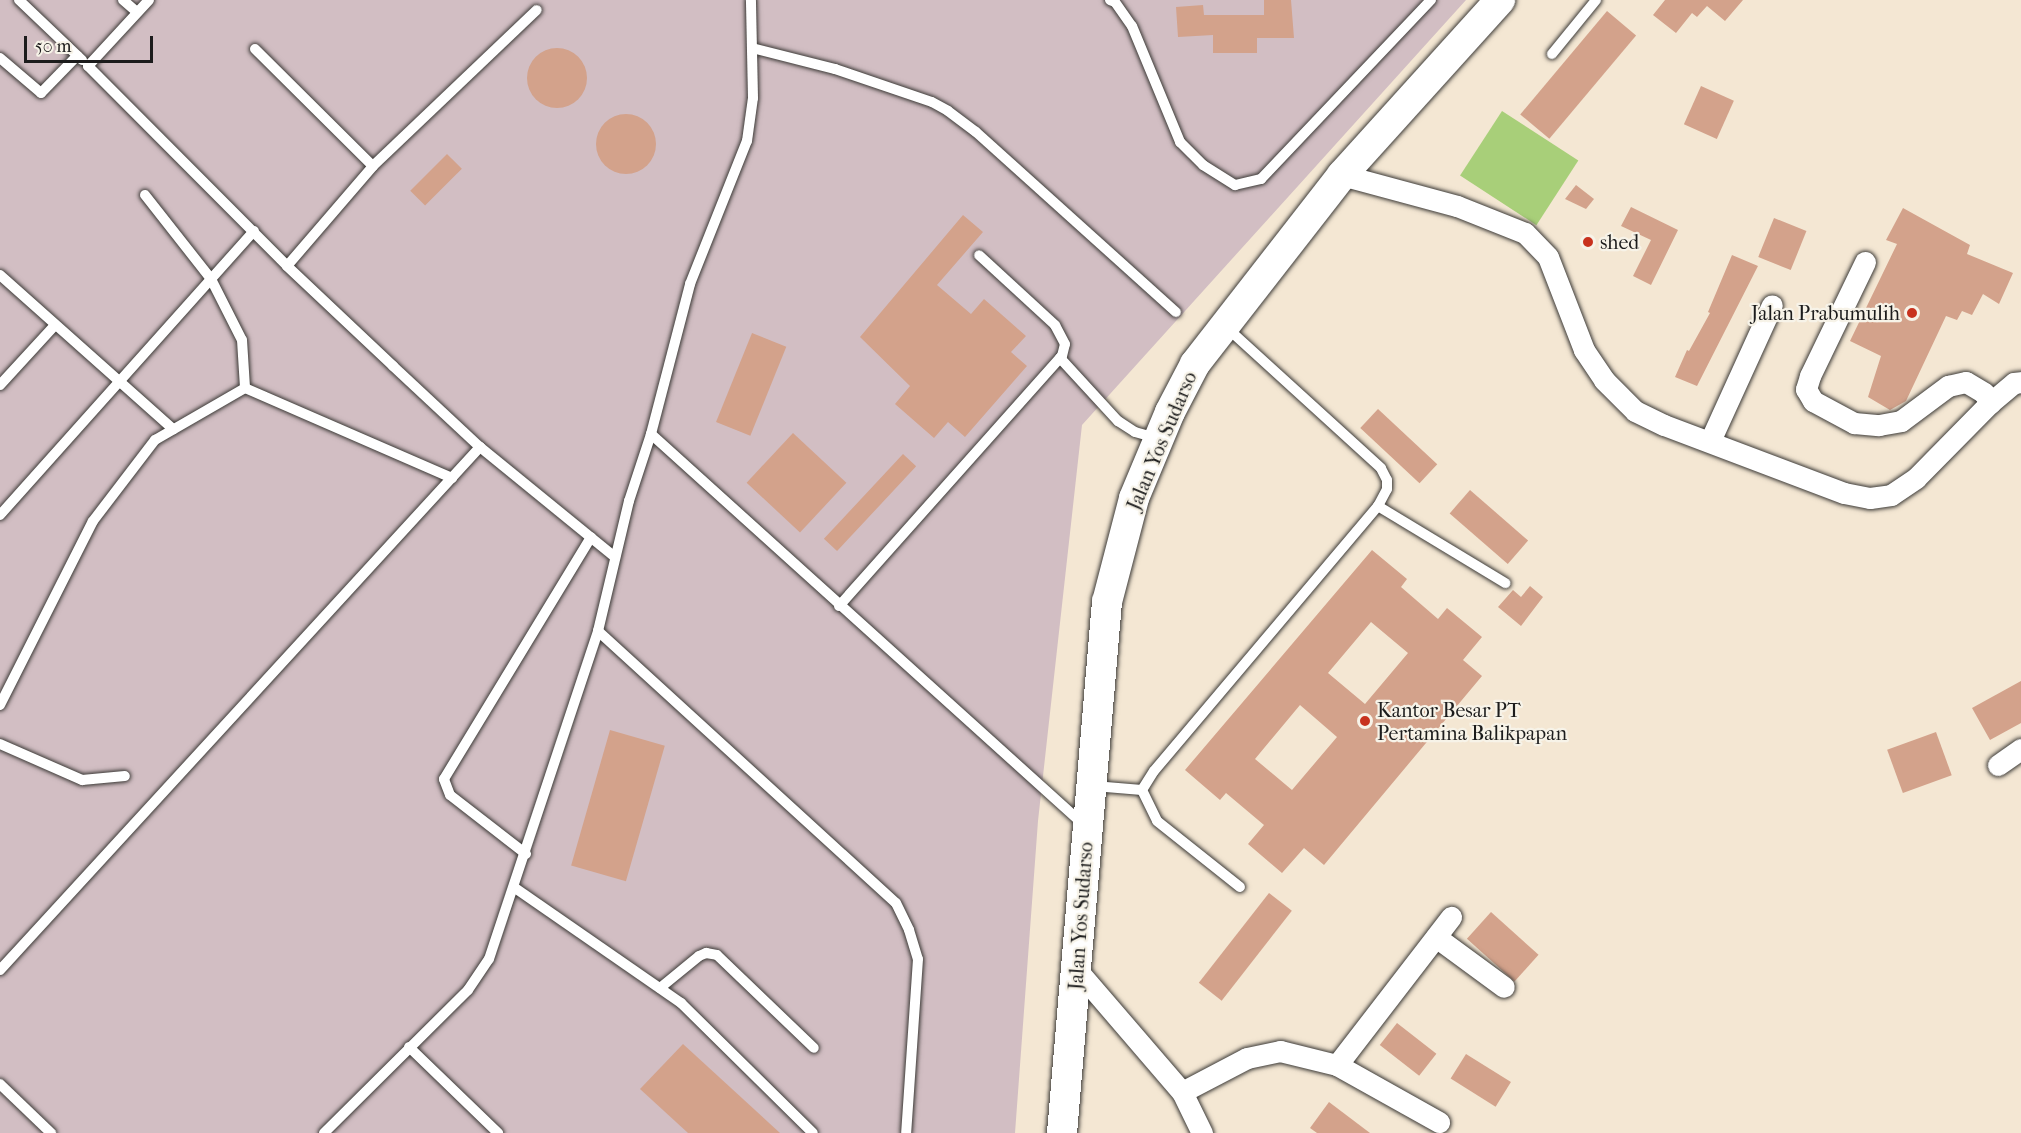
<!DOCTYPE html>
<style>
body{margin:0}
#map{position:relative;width:2021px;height:1133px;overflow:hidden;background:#f4e7d3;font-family:"IM FELL French Canon",serif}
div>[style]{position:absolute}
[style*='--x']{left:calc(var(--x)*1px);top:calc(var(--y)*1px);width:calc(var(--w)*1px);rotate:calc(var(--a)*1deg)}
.industrial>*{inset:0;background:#d2bec3}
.green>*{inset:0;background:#a8cf79;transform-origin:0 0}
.building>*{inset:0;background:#d3a28b;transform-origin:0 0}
.round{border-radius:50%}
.roads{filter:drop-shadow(0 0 2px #3c3a37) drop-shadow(0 0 2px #3c3a37)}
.lane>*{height:10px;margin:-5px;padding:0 5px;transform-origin:5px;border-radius:5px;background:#fff}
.street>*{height:21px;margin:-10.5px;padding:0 10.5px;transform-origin:10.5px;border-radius:10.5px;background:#fff}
.secondary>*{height:30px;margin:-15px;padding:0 15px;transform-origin:15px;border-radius:15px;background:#fff}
.dots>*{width:16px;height:16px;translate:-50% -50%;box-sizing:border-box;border:3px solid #f7f3e8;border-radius:50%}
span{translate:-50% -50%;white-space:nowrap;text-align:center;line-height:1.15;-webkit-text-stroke:4.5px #f7f3e8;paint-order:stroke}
.poi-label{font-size:20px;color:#1c1c1c}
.left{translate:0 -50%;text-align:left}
.right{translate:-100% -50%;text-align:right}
.street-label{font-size:20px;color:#1c1c1c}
.scale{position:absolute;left:24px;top:36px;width:129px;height:27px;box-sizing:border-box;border:3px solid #1c1c1c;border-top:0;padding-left:8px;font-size:18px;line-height:21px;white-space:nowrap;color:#1c1c1c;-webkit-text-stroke:4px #f7f3e8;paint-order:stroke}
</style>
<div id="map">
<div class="industrial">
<i style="clip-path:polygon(0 0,1466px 0,1082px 425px,1038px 821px,1015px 1133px,0 1133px)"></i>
</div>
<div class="green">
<i style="left:1502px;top:111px;width:91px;height:77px;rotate:33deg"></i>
</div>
<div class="building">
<i style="clip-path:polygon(1264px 0,1291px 0,1294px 38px,1257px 38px,1257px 53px,1213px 53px,1213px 35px,1178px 37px,1176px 7px,1203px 5px,1204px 15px,1264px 15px)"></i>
<i style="clip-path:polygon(1665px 0,1743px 0,1725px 21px,1707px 6px,1697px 17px,1692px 13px,1676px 33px,1653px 15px)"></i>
<i style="left:1607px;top:11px;width:38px;height:135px;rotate:40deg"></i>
<i class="round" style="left:527px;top:48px;width:60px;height:60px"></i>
<i style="left:1701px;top:86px;width:36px;height:42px;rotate:24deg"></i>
<i class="round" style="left:596px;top:114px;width:60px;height:60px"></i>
<i style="left:447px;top:154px;width:21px;height:52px;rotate:45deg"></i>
<i style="clip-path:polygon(1576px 185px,1594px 199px,1586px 209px,1565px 199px)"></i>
<i style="clip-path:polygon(1631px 207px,1678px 230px,1651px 285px,1633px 276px,1651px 240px,1621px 226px)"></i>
<i style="clip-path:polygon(1903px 208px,1970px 245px,1967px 254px,2013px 273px,1999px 304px,1983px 294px,1972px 315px,1962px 311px,1957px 320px,1946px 316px,1906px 401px,1890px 410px,1868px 397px,1881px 356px,1850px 341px,1897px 244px,1886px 240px)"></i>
<i style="clip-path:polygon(963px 215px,983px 232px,937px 285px,971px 314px,984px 299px,1026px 336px,1011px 352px,1027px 366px,965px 437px,948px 422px,934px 438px,895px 404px,910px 386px,860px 337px)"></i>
<i style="left:1774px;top:218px;width:35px;height:42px;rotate:22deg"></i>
<i style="clip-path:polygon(1732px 255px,1758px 266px,1697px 386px,1675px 377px,1687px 350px,1689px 351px,1710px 313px,1708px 312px)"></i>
<i style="left:752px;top:333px;width:37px;height:96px;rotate:22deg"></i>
<i style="left:1378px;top:409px;width:81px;height:26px;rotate:43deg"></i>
<i style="left:793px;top:433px;width:73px;height:68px;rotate:43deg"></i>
<i style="left:903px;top:454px;width:18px;height:116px;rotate:43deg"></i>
<i style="left:1470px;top:490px;width:77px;height:31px;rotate:41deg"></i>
<i style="clip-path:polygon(evenodd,1372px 550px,1407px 579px,1401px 587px,1438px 619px,1447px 608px,1482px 637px,1463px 660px,1482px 676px,1324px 865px,1304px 848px,1282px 873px,1248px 844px,1264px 825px,1226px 793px,1220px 800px,1185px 770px,1372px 550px,1371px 622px,1408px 653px,1365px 704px,1328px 673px,1371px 622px,1372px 550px,1300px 705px,1337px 737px,1292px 790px,1255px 759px,1300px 705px)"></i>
<i style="clip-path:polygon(1530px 586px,1543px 597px,1521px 626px,1498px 607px,1513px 590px,1521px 597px)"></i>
<i style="clip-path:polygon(2021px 681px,2021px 723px,1990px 740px,1972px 708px)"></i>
<i style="left:610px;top:730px;width:57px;height:141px;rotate:16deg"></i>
<i style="left:1936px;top:732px;width:46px;height:52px;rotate:70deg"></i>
<i style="left:1269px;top:893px;width:29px;height:114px;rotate:38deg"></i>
<i style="left:1491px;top:912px;width:64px;height:36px;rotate:42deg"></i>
<i style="left:1397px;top:1023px;width:50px;height:28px;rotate:38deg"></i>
<i style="clip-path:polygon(683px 1044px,780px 1133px,688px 1133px,640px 1089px)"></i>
<i style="left:1466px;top:1054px;width:53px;height:29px;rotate:32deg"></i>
<i style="clip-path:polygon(1329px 1102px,1370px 1133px,1317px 1133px,1310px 1128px)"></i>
</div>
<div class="roads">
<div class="lane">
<i style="--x:19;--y:0;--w:87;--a:43.6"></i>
<i style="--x:123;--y:0;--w:18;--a:41"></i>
<i style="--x:149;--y:0;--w:90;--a:132.7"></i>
<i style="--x:88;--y:66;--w:282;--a:45.1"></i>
<i style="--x:287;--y:266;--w:146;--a:43.3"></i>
<i style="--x:393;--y:366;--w:119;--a:43"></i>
<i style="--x:480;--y:447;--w:174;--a:39.2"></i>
<i style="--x:1110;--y:0;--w:5;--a:22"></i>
<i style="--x:1115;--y:2;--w:29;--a:55"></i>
<i style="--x:1132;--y:26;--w:126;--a:67.5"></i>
<i style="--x:1180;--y:142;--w:33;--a:45"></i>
<i style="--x:1203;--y:165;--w:38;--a:32"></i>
<i style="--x:1235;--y:185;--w:27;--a:-13"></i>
<i style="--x:1261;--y:179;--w:247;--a:-46.5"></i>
<i style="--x:752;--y:48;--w:86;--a:14.2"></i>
<i style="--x:835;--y:69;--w:102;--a:18.8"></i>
<i style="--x:932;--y:102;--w:18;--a:29"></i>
<i style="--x:948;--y:111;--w:35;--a:37"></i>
<i style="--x:976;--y:132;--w:269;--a:42"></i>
<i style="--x:255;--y:49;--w:166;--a:44.8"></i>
<i style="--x:1552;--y:54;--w:70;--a:-50.8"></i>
<i style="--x:0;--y:58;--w:54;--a:40.5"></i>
<i style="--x:41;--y:93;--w:52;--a:-45.8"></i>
<i style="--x:145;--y:195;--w:107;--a:51.8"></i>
<i style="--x:211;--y:279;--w:68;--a:63.1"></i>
<i style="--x:242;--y:340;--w:48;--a:86.4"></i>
<i style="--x:287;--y:266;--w:132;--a:-49.3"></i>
<i style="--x:373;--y:166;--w:226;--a:-43.6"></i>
<i style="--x:0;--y:275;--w:232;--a:41.7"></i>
<i style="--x:1060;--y:358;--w:86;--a:47.4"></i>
<i style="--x:1118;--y:421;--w:20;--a:33"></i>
<i style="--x:1135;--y:432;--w:22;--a:16"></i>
<i style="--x:0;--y:385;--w:81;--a:-47.5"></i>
<i style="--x:651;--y:434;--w:582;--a:42.08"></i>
<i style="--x:1378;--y:506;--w:149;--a:31.2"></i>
<i style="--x:0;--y:515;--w:381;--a:-48.2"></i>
<i style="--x:839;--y:606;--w:335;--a:-48.3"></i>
<i style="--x:1062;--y:356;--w:12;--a:-76"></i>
<i style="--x:1065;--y:344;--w:21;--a:-118"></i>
<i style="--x:1055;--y:325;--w:103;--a:-137.4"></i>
<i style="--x:598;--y:631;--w:403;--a:42.4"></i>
<i style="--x:896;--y:903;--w:30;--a:64"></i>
<i style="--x:909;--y:930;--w:30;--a:73"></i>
<i style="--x:918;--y:959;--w:174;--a:93.9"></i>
<i style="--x:0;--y:705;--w:206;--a:-63.2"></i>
<i style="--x:93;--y:521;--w:102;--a:-52.6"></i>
<i style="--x:155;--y:440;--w:104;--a:-30"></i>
<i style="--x:245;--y:388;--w:226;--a:23.5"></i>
<i style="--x:0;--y:744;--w:90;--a:23.7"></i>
<i style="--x:82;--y:780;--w:43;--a:-5.3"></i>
<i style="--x:1094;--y:786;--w:48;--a:4.8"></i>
<i style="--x:1142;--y:790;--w:22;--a:-58"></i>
<i style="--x:1154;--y:771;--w:347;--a:-49.8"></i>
<i style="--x:1378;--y:506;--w:19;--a:-62"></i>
<i style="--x:1387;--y:489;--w:9;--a:-90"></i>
<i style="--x:1387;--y:480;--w:13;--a:-117"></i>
<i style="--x:1381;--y:468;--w:210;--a:-137.7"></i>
<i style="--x:1142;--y:790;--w:34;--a:64"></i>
<i style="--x:1157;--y:821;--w:106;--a:38.5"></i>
<i style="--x:526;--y:854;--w:96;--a:-142.2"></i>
<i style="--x:450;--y:795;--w:17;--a:-111"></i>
<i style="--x:444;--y:779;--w:283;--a:-58.7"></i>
<i style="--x:515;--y:888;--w:202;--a:34.7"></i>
<i style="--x:681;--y:1003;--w:185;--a:44.6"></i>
<i style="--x:0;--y:970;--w:710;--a:-47.45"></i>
<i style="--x:660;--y:988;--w:50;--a:-39.4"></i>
<i style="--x:699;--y:956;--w:8;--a:-23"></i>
<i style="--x:706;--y:953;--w:11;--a:10"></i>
<i style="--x:717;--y:955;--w:134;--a:43.8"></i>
<i style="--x:409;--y:1047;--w:124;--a:44"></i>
<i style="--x:0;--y:1084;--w:71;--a:43.9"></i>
<i style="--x:324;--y:1133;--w:203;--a:-44.8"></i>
<i style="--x:468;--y:990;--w:37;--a:-56"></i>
<i style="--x:489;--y:959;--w:346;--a:-71.6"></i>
<i style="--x:598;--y:631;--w:134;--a:-76.6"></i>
<i style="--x:629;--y:501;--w:71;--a:-71.8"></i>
<i style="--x:651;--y:434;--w:155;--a:-75.4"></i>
<i style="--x:690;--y:284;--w:154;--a:-68.3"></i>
<i style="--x:747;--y:141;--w:43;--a:-82.1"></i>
<i style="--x:753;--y:98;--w:98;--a:-91.2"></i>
</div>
<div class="street">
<i style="--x:1342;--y:175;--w:119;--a:15.1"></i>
<i style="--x:1457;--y:206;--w:73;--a:21.7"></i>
<i style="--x:1525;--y:233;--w:33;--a:46"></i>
<i style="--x:1548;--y:257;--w:100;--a:68.8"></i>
<i style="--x:1584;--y:350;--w:36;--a:56"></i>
<i style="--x:1604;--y:380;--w:44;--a:45"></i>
<i style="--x:1635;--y:411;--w:32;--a:26"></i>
<i style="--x:1664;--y:425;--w:192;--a:20.7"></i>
<i style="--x:1844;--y:493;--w:26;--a:11"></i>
<i style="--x:1870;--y:498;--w:21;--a:-8"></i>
<i style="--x:1891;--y:495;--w:30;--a:-34"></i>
<i style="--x:1916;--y:478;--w:105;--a:-45.4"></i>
<i style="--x:1990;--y:403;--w:31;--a:-40"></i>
<i style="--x:2014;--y:383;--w:7;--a:-8"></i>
<i style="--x:1865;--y:262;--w:127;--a:115.8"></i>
<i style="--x:1810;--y:376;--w:14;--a:107"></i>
<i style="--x:1806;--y:389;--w:14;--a:60"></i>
<i style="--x:1813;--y:401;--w:47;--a:28.2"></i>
<i style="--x:1854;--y:423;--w:25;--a:5"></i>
<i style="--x:1879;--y:425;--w:22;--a:-10"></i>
<i style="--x:1901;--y:421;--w:59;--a:-36.7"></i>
<i style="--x:1948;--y:386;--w:18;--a:-13"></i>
<i style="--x:1966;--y:382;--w:21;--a:31"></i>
<i style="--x:1984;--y:393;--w:12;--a:59"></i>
<i style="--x:1710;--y:441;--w:149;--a:-65.5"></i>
<i style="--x:1998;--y:765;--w:28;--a:-35"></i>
<i style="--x:1436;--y:937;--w:84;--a:36.3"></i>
<i style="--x:1077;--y:970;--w:161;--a:49.3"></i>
<i style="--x:1182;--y:1092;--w:46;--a:64"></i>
<i style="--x:1337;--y:1065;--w:187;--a:-52.4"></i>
<i style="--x:1182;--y:1092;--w:73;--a:-27.6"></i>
<i style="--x:1247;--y:1058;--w:34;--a:-12"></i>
<i style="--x:1280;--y:1051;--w:59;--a:13.8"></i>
<i style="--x:1337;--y:1065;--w:117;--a:29.2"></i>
</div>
<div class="secondary">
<i style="--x:1062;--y:1133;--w:533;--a:-85.16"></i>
<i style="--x:1107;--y:602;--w:107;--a:-75.4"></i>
<i style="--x:1134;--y:498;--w:93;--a:-67.3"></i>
<i style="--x:1170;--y:412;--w:54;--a:-62.5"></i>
<i style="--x:1195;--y:364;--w:239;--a:-52.1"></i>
<i style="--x:1342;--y:175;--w:236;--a:-47.9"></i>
</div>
</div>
<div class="dots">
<i style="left:1588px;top:242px;background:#c8321e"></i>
<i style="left:1912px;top:313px;background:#c8321e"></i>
<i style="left:1365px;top:721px;background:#c8321e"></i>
</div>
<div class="poi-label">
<span class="left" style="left:1600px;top:242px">shed</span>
<span class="right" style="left:1900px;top:313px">Jalan Prabumulih</span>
<span class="left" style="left:1377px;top:722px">Kantor Besar PT<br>Pertamina Balikpapan</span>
</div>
<div class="street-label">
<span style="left:1162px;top:441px;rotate:-67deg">Jalan Yos Sudarso</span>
<span style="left:1081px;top:916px;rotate:-86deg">Jalan Yos Sudarso</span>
</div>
<div class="scale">50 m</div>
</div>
